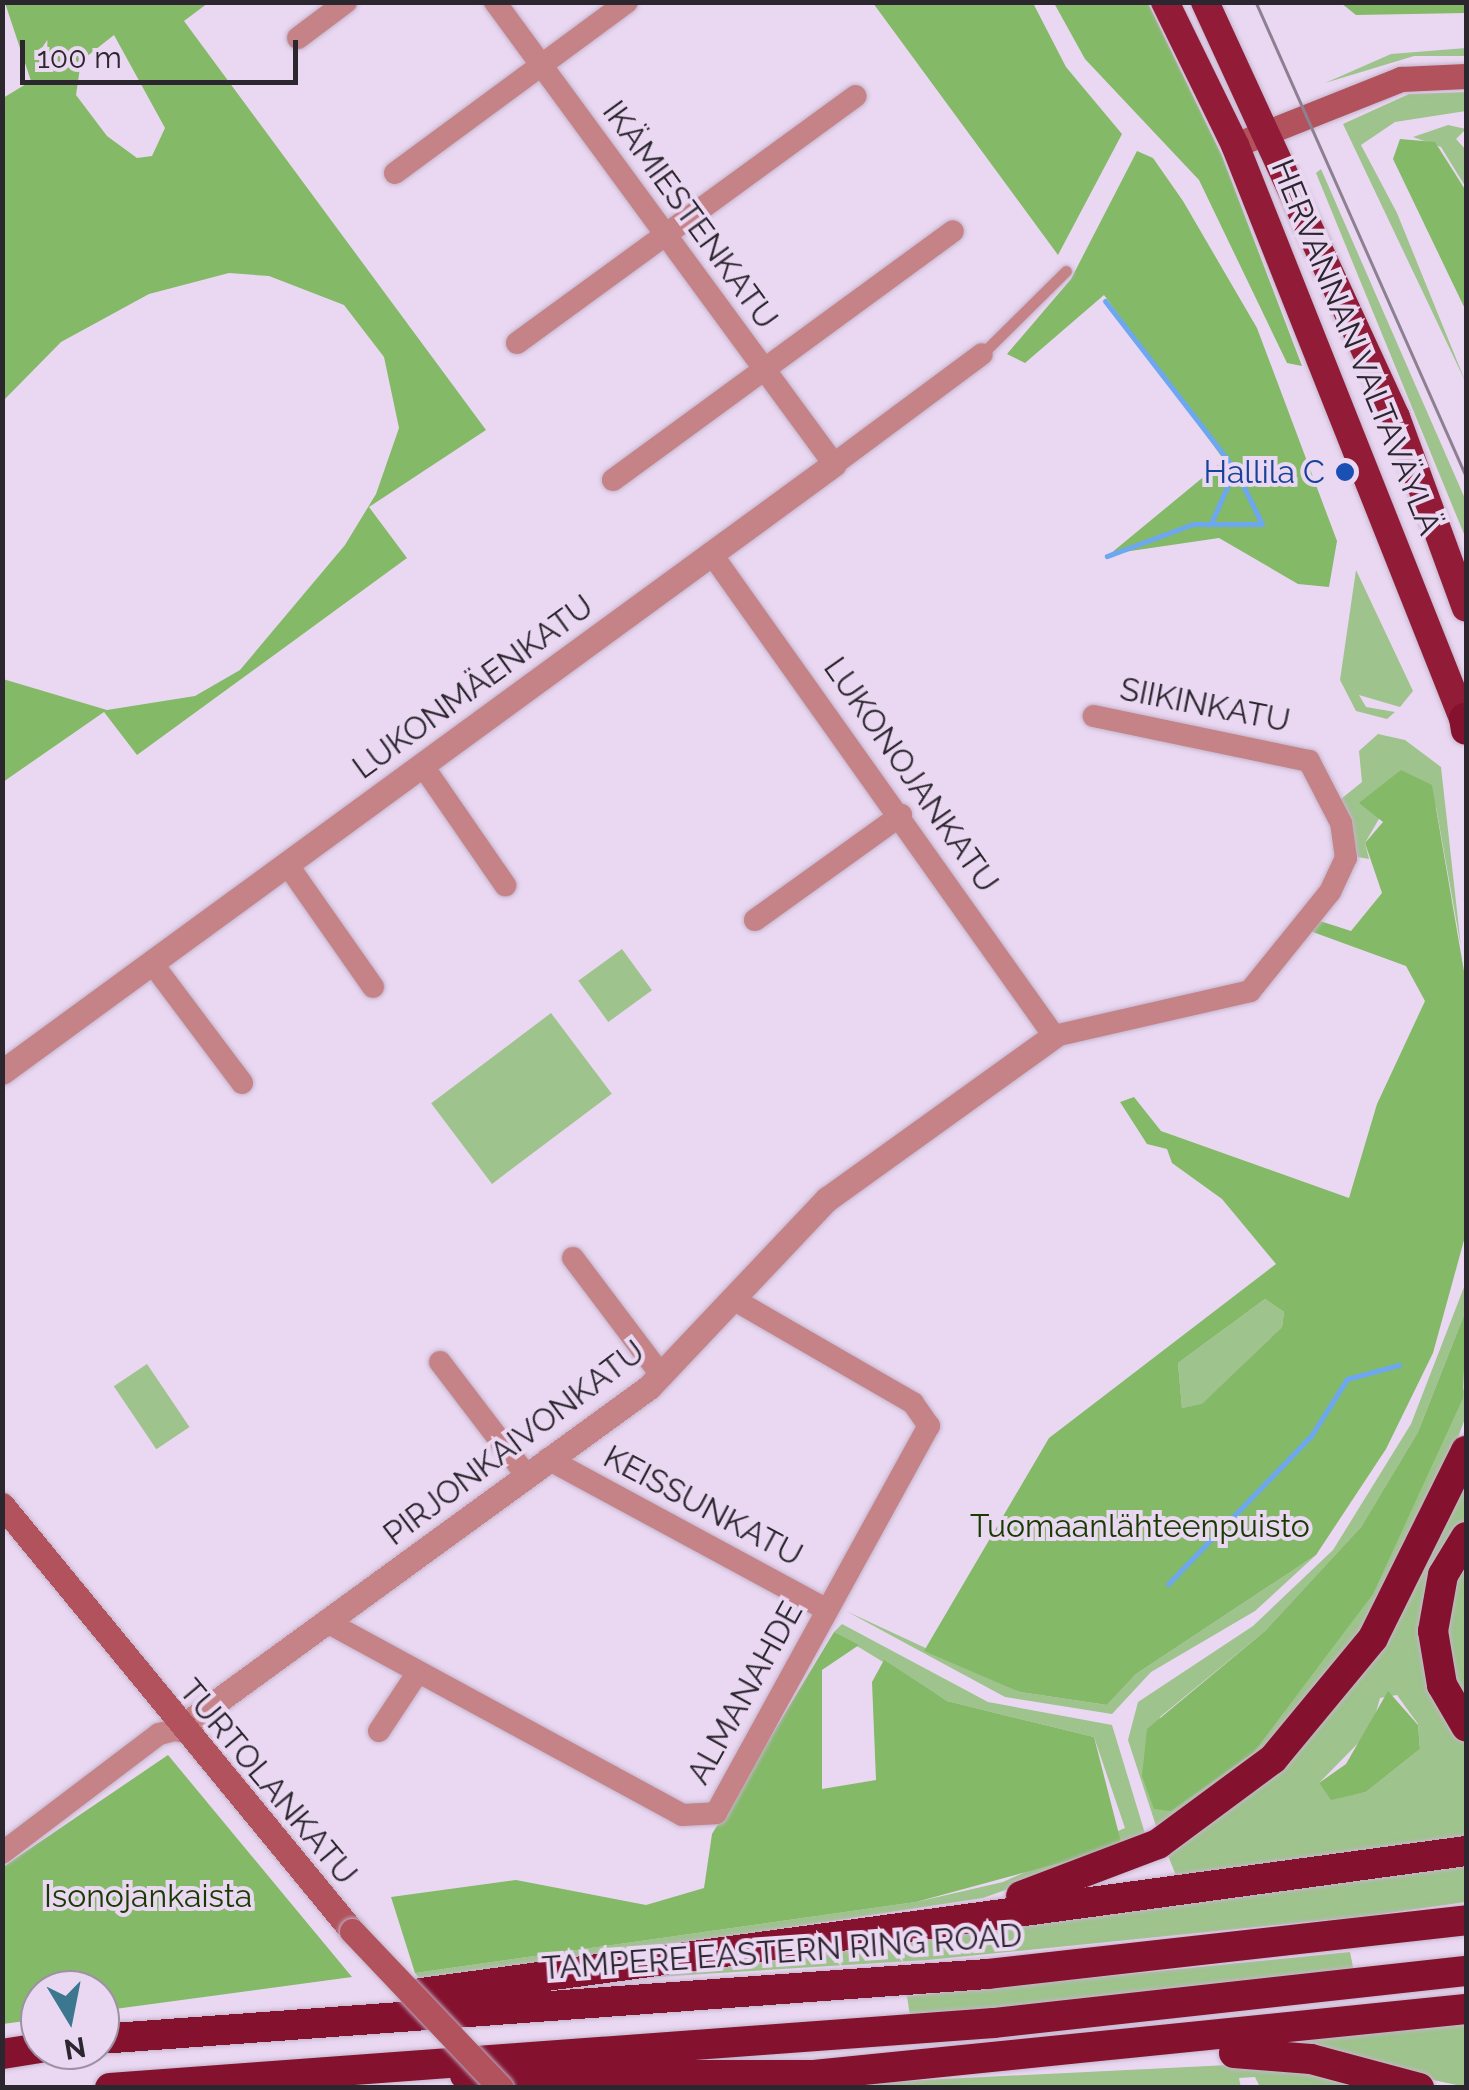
<!DOCTYPE html>
<meta charset="utf-8">
<style>
body{margin:0}
#map{position:relative;width:1469px;height:2090px;overflow:hidden;background:#ead8f2;font-family:Raleway,sans-serif}
div>[style]{position:absolute}
[style*='--x']{left:calc(var(--x)*1px);top:calc(var(--y)*1px);width:calc(var(--w)*1px);rotate:calc(var(--a)*1deg)}
.green>*{inset:0;background:#9ec38c;transform-origin:0 0}
.forest>*{inset:0;background:#84b968}
.stream>*{height:5px;margin:-2.5px;padding:0 2.5px;transform-origin:2.5px;border-radius:2.5px;background:#6ca7f0}
.roads{filter:drop-shadow(0 0 2px #c4b4cb) drop-shadow(0 0 2px #c4b4cb)}
.service>*{height:11px;margin:-5.5px;padding:0 5.5px;transform-origin:5.5px;border-radius:5.5px;background:#c58287}
.minor>*{height:22px;margin:-11px;padding:0 11px;transform-origin:11px;border-radius:11px;background:#c58287}
.tertiary>*{height:25px;margin:-12.5px;padding:0 12.5px;transform-origin:12.5px;border-radius:12.5px;background:#c58287}
.secondary>*{height:25px;margin:-12.5px;padding:0 12.5px;transform-origin:12.5px;border-radius:12.5px;background:#b1525d}
.trunk>*{height:28px;margin:-14px;padding:0 14px;transform-origin:14px;border-radius:14px;background:#921c37}
.motorway>*{height:30px;margin:-15px;padding:0 15px;transform-origin:15px;border-radius:15px;background:#84112e}
.tram>*{height:2.5px;margin:-1.25px;padding:0 1.25px;transform-origin:1.25px;border-radius:1.25px;background:#8c8091}
.bridges{filter:drop-shadow(0 0 2px #c4b4cb) drop-shadow(0 0 2px #c4b4cb)}
.secondary-bridge>*{height:25px;margin:-12.5px;padding:0 12.5px;transform-origin:12.5px;border-radius:12.5px;background:#b1525d}
.dots>*{width:28px;height:28px;translate:-50% -50%;box-sizing:border-box;border:5px solid #ead8f2;border-radius:50%}
span{translate:-50% -50%;white-space:nowrap;text-align:center;line-height:1.15;-webkit-text-stroke:8px #ead8f2;paint-order:stroke}
.street-label{font-size:32px;color:#2c262f}
.transit-label{font-size:32px;color:#164399}
.right{translate:-100% -50%;text-align:right}
.park-label{font-size:32px;color:#193b00}
.frame{position:absolute;inset:0;border:5px solid #2c262f;pointer-events:none}
.north{position:absolute;left:20px;top:1970px;width:100px;height:100px;box-sizing:border-box;background:#ead8f2;border:2px solid #9e91a4;border-radius:50%;rotate:170deg;font-size:28px;font-weight:700;line-height:40px;text-align:center;color:#2c262f}
.north::after{content:'';display:block;margin:auto;width:35px;height:45px;background:#3c778f;clip-path:polygon(50% 0,100% 100%,50% 72%,0 100%)}
.scale{position:absolute;left:20px;top:40px;width:278px;height:45px;box-sizing:border-box;border:5px solid #2c262f;border-top:0;padding-left:12px;font-size:30px;line-height:35px;white-space:nowrap;color:#2c262f;-webkit-text-stroke:8px #ead8f2;paint-order:stroke}
</style>
<div id="map">
<div class="green">
<i style="clip-path:polygon(1466px 48px,1466px 56px,1414px 56px,1325px 83px,1391px 54px)"></i>
<i style="clip-path:polygon(1466px 92px,1466px 111px,1395px 122px,1361px 145px,1397px 213px,1466px 383px,1343px 124px,1409px 94px)"></i>
<i style="clip-path:polygon(1448px 125px,1466px 129px,1456px 139px,1466px 150px,1465px 186px,1441px 147px,1413px 137px)"></i>
<i style="clip-path:polygon(1321px 169px,1466px 501px,1466px 539px,1316px 173px)"></i>
<i style="clip-path:polygon(1356px 570px,1413px 691px,1400px 707px,1359px 695px,1366px 707px,1395px 712px,1387px 719px,1356px 711px,1340px 680px)"></i>
<i style="clip-path:polygon(1378px 734px,1405px 740px,1441px 767px,1461px 947px,1436px 807px,1380px 817px,1365px 843px,1369px 859px,1358px 857px,1341px 799px,1362px 782px,1359px 751px)"></i>
<i style="left:622px;top:949px;width:51px;height:54px;rotate:54deg"></i>
<i style="left:551px;top:1013px;width:101px;height:150px;rotate:53deg"></i>
<i style="clip-path:polygon(1466px 1282px,1466px 1310px,1418px 1432px,1361px 1527px,1265px 1631px,1160px 1717px,1154px 1809px,1466px 1386px,1466px 1416px,1442px 1480px,1378px 1610px,1276px 1745px,1159px 1835px,1128px 1740px,1138px 1702px,1253px 1626px,1333px 1550px,1411px 1424px)"></i>
<i style="clip-path:polygon(1265px 1299px,1284px 1312px,1282px 1327px,1202px 1405px,1182px 1408px,1178px 1363px)"></i>
<i style="left:147px;top:1364px;width:76px;height:40px;rotate:56deg"></i>
<i style="clip-path:polygon(evenodd,1466px 1473px,1466px 1521px,1428px 1581px,1466px 1741px,1466px 1842px,1179px 1883px,1167px 1853px,1264px 1784px,1354px 1682px,1466px 1473px,1397px 1695px,1418px 1724px,1420px 1749px,1366px 1792px,1331px 1799px,1319px 1783px,1371px 1730px,1380px 1698px,1397px 1695px)"></i>
<i style="clip-path:polygon(1466px 1553px,1465px 1638px,1466px 1709px,1443px 1657px,1453px 1576px)"></i>
<i style="clip-path:polygon(1316px 1555px,1255px 1611px,1151px 1672px,1112px 1714px,1005px 1697px,846px 1611px,1020px 1692px,1107px 1705px,1136px 1674px)"></i>
<i style="clip-path:polygon(842px 1624px,988px 1702px,1112px 1725px,1147px 1840px,983px 1898px,423px 1983px,415px 1973px,916px 1902px,1003px 1882px,1125px 1828px,1094px 1737px,947px 1701px,834px 1632px)"></i>
<i style="clip-path:polygon(1466px 1860px,1466px 1902px,1368px 1916px,928px 1960px,526px 1985px)"></i>
<i style="clip-path:polygon(1350px 1952px,1354px 1972px,1154px 1994px,910px 2016px,907px 1996px)"></i>
<i style="clip-path:polygon(1466px 2020px,1466px 2087px,1270px 2045px)"></i>
<i style="clip-path:polygon(1249px 2064px,1387px 2087px,1260px 2087px,1255px 2077px,1239px 2078px,1241px 2088px,761px 2088px)"></i>
</div>
<div class="forest">
<i style="clip-path:polygon(evenodd,5px 3px,208px 3px,184px 21px,486px 430px,369px 507px,407px 558px,137px 755px,104px 712px,3px 782px,3px 679px,107px 710px,195px 696px,240px 670px,345px 545px,376px 494px,399px 428px,384px 357px,344px 305px,269px 276px,229px 273px,149px 294px,61px 342px,3px 401px,3px 98px,31px 81px,5px 3px,114px 35px,165px 128px,152px 156px,137px 158px,107px 136px,76px 95px,81px 61px,114px 35px)"></i>
<i style="clip-path:polygon(873px 3px,1033px 3px,1066px 67px,1122px 134px,1058px 255px)"></i>
<i style="clip-path:polygon(1054px 3px,1148px 3px,1222px 156px,1302px 366px,1287px 363px,1199px 180px,1085px 59px)"></i>
<i style="clip-path:polygon(1341px 3px,1466px 3px,1466px 13px,1356px 15px)"></i>
<i style="clip-path:polygon(1400px 139px,1435px 142px,1466px 191px,1466px 311px,1393px 159px)"></i>
<i style="clip-path:polygon(1137px 151px,1153px 158px,1183px 201px,1257px 328px,1337px 541px,1329px 587px,1298px 584px,1219px 538px,1110px 554px,1224px 460px,1104px 295px,1025px 363px,1007px 354px,1071px 279px)"></i>
<i style="clip-path:polygon(evenodd,1401px 770px,1432px 785px,1466px 983px,1466px 1233px,1433px 1353px,1386px 1449px,1316px 1555px,1136px 1674px,1107px 1705px,1020px 1692px,924px 1651px,1049px 1438px,1276px 1264px,1222px 1199px,1172px 1163px,1167px 1149px,1147px 1144px,1120px 1102px,1134px 1097px,1161px 1131px,1349px 1198px,1377px 1104px,1425px 1001px,1406px 966px,1310px 931px,1320px 921px,1351px 931px,1382px 893px,1365px 843px,1383px 822px,1359px 803px,1401px 770px,1265px 1299px,1284px 1312px,1282px 1327px,1202px 1404px,1182px 1408px,1178px 1363px,1265px 1299px)"></i>
<i style="clip-path:polygon(1466px 1310px,1463px 1398px,1373px 1594px,1254px 1752px,1171px 1811px,1154px 1809px,1142px 1776px,1147px 1729px,1265px 1631px,1361px 1527px,1418px 1432px)"></i>
<i style="clip-path:polygon(834px 1632px,859px 1645px,822px 1670px,822px 1789px,876px 1780px,872px 1682px,884px 1660px,947px 1701px,1094px 1737px,1122px 1846px,916px 1902px,415px 1973px,391px 1897px,516px 1880px,646px 1905px,704px 1888px,712px 1834px)"></i>
<i style="clip-path:polygon(1388px 1691px,1418px 1725px,1420px 1749px,1366px 1792px,1331px 1800px,1319px 1783px,1346px 1764px)"></i>
<i style="clip-path:polygon(168px 1755px,352px 1977px,100px 2011px,100px 1990px,40px 1990px,40px 2019px,3px 2024px,3px 1867px)"></i>
</div>
<div class="stream">
<i style="--x:1105;--y:301;--w:212;--a:52.3"></i>
<i style="--x:1235;--y:469;--w:61;--a:63.9"></i>
<i style="--x:1262;--y:524;--w:69;--a:180"></i>
<i style="--x:1193;--y:524;--w:92;--a:159.6"></i>
<i style="--x:1212;--y:521;--w:57;--a:-66.1"></i>
<i style="--x:1168;--y:1584;--w:206;--a:-46"></i>
<i style="--x:1311;--y:1436;--w:67;--a:-57.7"></i>
<i style="--x:1347;--y:1379;--w:54;--a:-15.1"></i>
</div>
<div class="roads">
<div class="service">
<i style="--x:982;--y:354;--w:118;--a:-44.7"></i>
</div>
<div class="minor">
<i style="--x:495;--y:2;--w:573;--a:53.73"></i>
<i style="--x:834;--y:464;--w:184;--a:-36.6"></i>
<i style="--x:298;--y:38;--w:60;--a:-36.9"></i>
<i style="--x:395;--y:173;--w:288;--a:-36.4"></i>
<i style="--x:517;--y:343;--w:419;--a:-36.1"></i>
<i style="--x:613;--y:480;--w:421;--a:-36.2"></i>
<i style="--x:711;--y:553;--w:592;--a:54.62"></i>
<i style="--x:1054;--y:1036;--w:201;--a:-12.9"></i>
<i style="--x:1250;--y:991;--w:127;--a:-51.1"></i>
<i style="--x:1330;--y:892;--w:38;--a:-65"></i>
<i style="--x:1346;--y:858;--w:35;--a:-98"></i>
<i style="--x:1341;--y:823;--w:70;--a:-117.3"></i>
<i style="--x:1309;--y:761;--w:220;--a:-168.2"></i>
<i style="--x:423;--y:766;--w:145;--a:55.4"></i>
<i style="--x:287;--y:864;--w:150;--a:55"></i>
<i style="--x:755;--y:920;--w:180;--a:-35.7"></i>
<i style="--x:152;--y:963;--w:150;--a:53.1"></i>
<i style="--x:573;--y:1258;--w:148;--a:53"></i>
<i style="--x:440;--y:1362;--w:142;--a:52.7"></i>
<i style="--x:548;--y:1459;--w:317;--a:28.4"></i>
<i style="--x:327;--y:1622;--w:404;--a:28.5"></i>
<i style="--x:682;--y:1815;--w:34;--a:-3"></i>
<i style="--x:716;--y:1813;--w:442;--a:-61.2"></i>
<i style="--x:929;--y:1426;--w:28;--a:-125"></i>
<i style="--x:913;--y:1403;--w:208;--a:-150"></i>
<i style="--x:379;--y:1731;--w:71;--a:-56.5"></i>
<i style="--x:2;--y:1853;--w:197;--a:-37.2"></i>
<i style="--x:159;--y:1734;--w:21;--a:-14"></i>
</div>
<div class="tertiary">
<i style="--x:2;--y:1072;--w:1030;--a:-36.16"></i>
<i style="--x:179;--y:1729;--w:581;--a:-36.04"></i>
<i style="--x:649;--y:1387;--w:259;--a:-46.6"></i>
<i style="--x:827;--y:1199;--w:279;--a:-35.7"></i>
</div>
<div class="secondary">
<i style="--x:1235;--y:145;--w:179;--a:-21.7"></i>
<i style="--x:1401;--y:79;--w:65;--a:-2.6"></i>
<i style="--x:2;--y:1505;--w:551;--a:50.59"></i>
</div>
<div class="trunk">
<i style="--x:1165;--y:2;--w:159;--a:63.9"></i>
<i style="--x:1235;--y:145;--w:625;--a:68.32"></i>
<i style="--x:1205;--y:2;--w:457;--a:65.3"></i>
<i style="--x:1396;--y:417;--w:203;--a:69.9"></i>
</div>
<div class="motorway">
<i style="--x:1464;--y:718;--w:12;--a:81"></i>
<i style="--x:1466;--y:1537;--w:44;--a:121.2"></i>
<i style="--x:1443;--y:1575;--w:57;--a:100.1"></i>
<i style="--x:1433;--y:1631;--w:55;--a:80.5"></i>
<i style="--x:1442;--y:1685;--w:48;--a:59.7"></i>
<i style="--x:1021;--y:1896;--w:147;--a:-20.8"></i>
<i style="--x:1158;--y:1844;--w:143;--a:-36.5"></i>
<i style="--x:1273;--y:1759;--w:157;--a:-50.4"></i>
<i style="--x:1373;--y:1638;--w:209;--a:-63.6"></i>
<i style="--x:414;--y:1994;--w:1062;--a:-7.74"></i>
<i style="--x:100;--y:2039;--w:890;--a:-4.19"></i>
<i style="--x:988;--y:1974;--w:481;--a:-6.4"></i>
<i style="--x:1234;--y:2053;--w:77;--a:4.5"></i>
<i style="--x:1311;--y:2059;--w:112;--a:15"></i>
<i style="--x:2;--y:2054;--w:38;--a:-9"></i>
<i style="--x:465;--y:2075;--w:349;--a:0"></i>
<i style="--x:814;--y:2075;--w:655;--a:-5.78"></i>
<i style="--x:110;--y:2088;--w:886;--a:-4.21"></i>
<i style="--x:994;--y:2023;--w:475;--a:-6.3"></i>
</div>
</div>
<div class="tram">
<i style="--x:1256;--y:2;--w:518;--a:66.1"></i>
</div>
<div class="bridges">
<div class="secondary-bridge">
<i style="--x:352;--y:1931;--w:216;--a:46.5"></i>
</div>
</div>
<div class="dots">
<i style="left:1345px;top:472px;background:#1a4fb4"></i>
</div>
<div class="street-label">
<span style="left:690px;top:215px;rotate:54deg">IKÄMIESTENKATU</span>
<span style="left:1356px;top:347px;rotate:68deg">HERVANNAN VALTAVÄYLÄ</span>
<span style="left:473px;top:687px;rotate:-36deg">LUKONMÄENKATU</span>
<span style="left:1205px;top:705px;rotate:11deg">SIIKINKATU</span>
<span style="left:911px;top:775px;rotate:55deg">LUKONOJANKATU</span>
<span style="left:514px;top:1443px;rotate:-37deg">PIRJONKAIVONKATU</span>
<span style="left:703px;top:1506px;rotate:28deg">KEISSUNKATU</span>
<span style="left:745px;top:1693px;rotate:-61deg">ALMANAHDE</span>
<span style="left:268px;top:1782px;rotate:50deg">TURTOLANKATU</span>
<span style="left:782px;top:1952px;rotate:-4deg">TAMPERE EASTERN RING ROAD</span>
</div>
<div class="transit-label">
<span class="right" style="left:1325px;top:472px">Hallila C</span>
</div>
<div class="park-label">
<span style="left:1140px;top:1526px">Tuomaanlähteenpuisto</span>
<span style="left:148px;top:1896px">Isonojankaista</span>
</div>
<div class="frame"></div>
<div class="north">N</div>
<div class="scale">100 m</div>
</div>
